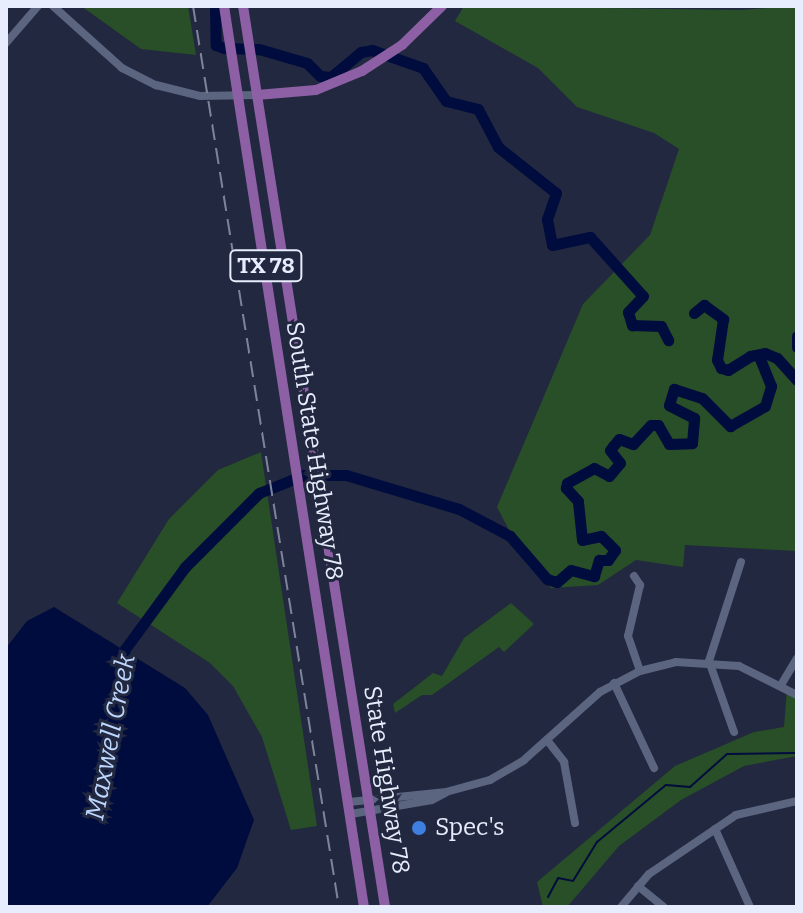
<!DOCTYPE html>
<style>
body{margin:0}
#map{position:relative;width:803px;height:913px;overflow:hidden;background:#21283f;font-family:Bitter,serif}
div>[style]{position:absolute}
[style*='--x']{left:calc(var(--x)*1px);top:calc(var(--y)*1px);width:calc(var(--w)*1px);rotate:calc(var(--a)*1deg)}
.green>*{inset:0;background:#284f27}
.water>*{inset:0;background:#000c3e}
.stream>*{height:2px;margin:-1px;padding:0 1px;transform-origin:1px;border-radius:1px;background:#000c3e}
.river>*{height:11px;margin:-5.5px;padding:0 5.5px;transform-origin:5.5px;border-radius:5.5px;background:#000c3e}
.minor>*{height:8px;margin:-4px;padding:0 4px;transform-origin:4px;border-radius:4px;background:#5c6580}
.major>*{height:10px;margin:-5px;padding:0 5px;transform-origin:5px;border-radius:5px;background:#8d5fa5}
.rail>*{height:2px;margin-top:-1px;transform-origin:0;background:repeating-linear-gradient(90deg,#7e8498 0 16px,transparent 0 24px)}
.dots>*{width:22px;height:22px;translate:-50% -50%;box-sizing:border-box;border:4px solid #21283f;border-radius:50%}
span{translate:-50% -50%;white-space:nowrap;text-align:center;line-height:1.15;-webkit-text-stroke:6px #21283f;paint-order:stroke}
.shield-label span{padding:2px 6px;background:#21283f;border:2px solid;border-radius:6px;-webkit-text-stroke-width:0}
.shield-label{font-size:22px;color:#e8edfd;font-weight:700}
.street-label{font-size:24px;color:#e8edfd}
.poi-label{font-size:24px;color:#e8edfd}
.left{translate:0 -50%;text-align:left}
.water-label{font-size:26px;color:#bed7ff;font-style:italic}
.frame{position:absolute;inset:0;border:8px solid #e8edfd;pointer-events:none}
</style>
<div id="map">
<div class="green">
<i style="clip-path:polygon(81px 6px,188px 6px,196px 55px,141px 49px)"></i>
<i style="clip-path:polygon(464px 6px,741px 10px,797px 6px,797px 551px,685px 545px,683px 567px,636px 560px,598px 585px,551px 588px,526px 563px,497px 507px,583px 304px,650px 235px,679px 149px,654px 133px,577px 107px,538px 68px,455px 21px)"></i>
<i style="clip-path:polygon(261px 452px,317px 826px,291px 830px,262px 737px,233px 686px,210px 663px,117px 603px,169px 519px,218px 470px)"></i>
<i style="clip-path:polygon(511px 603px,534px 624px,504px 652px,499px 647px,432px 695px,422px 695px,395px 713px,393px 704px,433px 673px,442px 676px,464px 638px)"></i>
<i style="clip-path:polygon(787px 688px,797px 695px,797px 756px,744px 766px,681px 800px,619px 846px,567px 907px,543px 907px,537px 882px,675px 766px,754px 732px,784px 727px)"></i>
</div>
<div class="water">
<i style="clip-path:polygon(54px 607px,185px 688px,208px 715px,254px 820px,237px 868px,207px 907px,6px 907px,6px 648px,27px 621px)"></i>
</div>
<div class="stream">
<i style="--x:548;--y:897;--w:21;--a:-62"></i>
<i style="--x:558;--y:878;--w:15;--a:11"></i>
<i style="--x:573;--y:881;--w:46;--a:-58.4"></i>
<i style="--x:597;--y:842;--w:89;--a:-39.6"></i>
<i style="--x:666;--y:785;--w:24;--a:5"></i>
<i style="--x:690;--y:787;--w:50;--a:-41.7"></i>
<i style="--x:727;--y:754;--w:70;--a:-0.8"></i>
</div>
<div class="river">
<i style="--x:215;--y:6;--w:39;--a:89"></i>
<i style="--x:216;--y:45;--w:9;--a:21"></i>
<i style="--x:224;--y:48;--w:35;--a:2"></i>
<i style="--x:259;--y:49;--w:50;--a:16.3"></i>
<i style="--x:307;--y:63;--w:18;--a:45"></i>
<i style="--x:320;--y:76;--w:11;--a:5"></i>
<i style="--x:331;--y:77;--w:39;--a:-40"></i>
<i style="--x:361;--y:52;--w:11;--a:-10"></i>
<i style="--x:372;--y:50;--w:54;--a:19.4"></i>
<i style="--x:423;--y:68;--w:40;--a:55.1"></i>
<i style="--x:446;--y:101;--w:33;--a:14"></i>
<i style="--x:478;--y:109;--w:43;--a:62.2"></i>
<i style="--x:498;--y:147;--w:74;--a:38.4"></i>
<i style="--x:556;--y:193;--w:28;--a:109"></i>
<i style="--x:547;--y:219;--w:26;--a:79"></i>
<i style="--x:552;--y:245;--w:39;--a:-12"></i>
<i style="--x:590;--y:237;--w:79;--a:48.1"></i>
<i style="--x:643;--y:296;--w:22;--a:133"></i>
<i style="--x:628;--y:312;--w:14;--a:73"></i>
<i style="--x:632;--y:325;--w:29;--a:2"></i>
<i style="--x:661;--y:326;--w:16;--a:63"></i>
<i style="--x:694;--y:313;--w:13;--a:-39"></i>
<i style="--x:704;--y:305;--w:24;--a:36"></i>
<i style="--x:723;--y:319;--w:41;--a:98.3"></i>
<i style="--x:717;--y:360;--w:9;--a:63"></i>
<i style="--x:721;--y:368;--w:7;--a:16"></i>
<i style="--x:728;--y:370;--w:26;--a:-32"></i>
<i style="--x:750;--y:356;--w:15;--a:-11"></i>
<i style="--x:765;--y:353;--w:13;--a:23"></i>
<i style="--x:777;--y:358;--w:30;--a:48"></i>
<i style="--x:797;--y:336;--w:11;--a:90"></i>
<i style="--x:122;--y:662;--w:13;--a:-77"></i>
<i style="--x:125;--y:649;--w:102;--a:-53.8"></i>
<i style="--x:185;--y:567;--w:105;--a:-45"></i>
<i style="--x:259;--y:493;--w:48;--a:-21.8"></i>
<i style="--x:304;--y:475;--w:42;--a:0"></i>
<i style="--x:346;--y:475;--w:118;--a:16.7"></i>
<i style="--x:459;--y:509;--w:58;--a:27.9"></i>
<i style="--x:510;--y:536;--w:57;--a:49.3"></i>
<i style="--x:547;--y:579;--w:10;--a:17"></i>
<i style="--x:557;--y:582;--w:18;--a:-41"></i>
<i style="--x:571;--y:570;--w:24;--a:15"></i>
<i style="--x:594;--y:576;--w:17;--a:-73"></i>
<i style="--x:599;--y:560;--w:9;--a:0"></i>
<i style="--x:608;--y:560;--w:12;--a:-55"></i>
<i style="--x:615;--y:550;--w:20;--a:-135"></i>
<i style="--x:601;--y:536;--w:19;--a:168"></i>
<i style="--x:582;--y:540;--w:39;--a:-96"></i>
<i style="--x:578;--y:501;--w:18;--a:-133"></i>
<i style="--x:566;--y:488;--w:5;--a:-79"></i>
<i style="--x:567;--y:483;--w:31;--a:-29"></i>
<i style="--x:594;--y:468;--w:17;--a:28"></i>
<i style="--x:609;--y:476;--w:17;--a:-50"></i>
<i style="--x:620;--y:463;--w:16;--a:-128"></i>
<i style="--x:610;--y:450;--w:5;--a:-53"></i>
<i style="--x:613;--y:446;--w:9;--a:-49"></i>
<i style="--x:619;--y:439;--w:15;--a:20"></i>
<i style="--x:633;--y:444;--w:26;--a:-47"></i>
<i style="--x:651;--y:425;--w:7;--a:0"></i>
<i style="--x:658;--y:425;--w:22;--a:60"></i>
<i style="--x:669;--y:444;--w:23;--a:-2"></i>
<i style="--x:692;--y:443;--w:25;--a:-85"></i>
<i style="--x:694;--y:418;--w:28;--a:-153"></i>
<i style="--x:669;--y:405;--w:17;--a:-73"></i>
<i style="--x:674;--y:389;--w:29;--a:18"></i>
<i style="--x:702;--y:398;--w:40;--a:45"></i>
<i style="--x:730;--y:426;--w:40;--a:-29.7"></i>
<i style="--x:765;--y:406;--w:21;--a:-73"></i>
<i style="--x:771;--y:386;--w:32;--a:-112"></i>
</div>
<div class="minor">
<i style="--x:53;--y:6;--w:93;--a:41.9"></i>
<i style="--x:122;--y:68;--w:38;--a:27"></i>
<i style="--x:156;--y:85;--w:45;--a:14"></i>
<i style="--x:200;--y:96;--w:57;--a:-1"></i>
<i style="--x:6;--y:43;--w:49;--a:-49.1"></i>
<i style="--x:634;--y:576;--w:11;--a:56"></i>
<i style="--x:640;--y:585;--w:52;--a:103.2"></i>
<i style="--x:628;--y:636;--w:37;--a:71"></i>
<i style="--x:614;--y:683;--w:94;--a:64.8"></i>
<i style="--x:781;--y:685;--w:31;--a:-59"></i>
<i style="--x:734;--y:732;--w:75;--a:-109.4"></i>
<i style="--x:709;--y:661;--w:104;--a:-72.1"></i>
<i style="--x:547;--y:740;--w:28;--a:52"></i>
<i style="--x:564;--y:762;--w:62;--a:79.8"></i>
<i style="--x:349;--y:802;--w:98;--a:-5.9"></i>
<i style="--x:446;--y:792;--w:46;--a:-15.3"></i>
<i style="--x:490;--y:780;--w:39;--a:-30"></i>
<i style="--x:524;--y:760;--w:102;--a:-41.8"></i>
<i style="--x:600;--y:692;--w:45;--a:-27.7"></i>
<i style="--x:640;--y:671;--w:37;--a:-14"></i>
<i style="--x:676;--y:662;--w:63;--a:3.6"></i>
<i style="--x:739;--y:666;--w:65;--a:26.6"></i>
<i style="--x:351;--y:814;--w:82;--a:-9.8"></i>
<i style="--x:432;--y:800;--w:15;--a:-28"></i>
<i style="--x:715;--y:829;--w:85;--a:65.8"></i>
<i style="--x:638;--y:886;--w:33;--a:39"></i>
<i style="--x:621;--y:907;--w:43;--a:-49.7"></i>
<i style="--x:649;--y:874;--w:105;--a:-34.1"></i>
<i style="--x:736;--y:815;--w:63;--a:-12.9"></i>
</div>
<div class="major">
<i style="--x:224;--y:6;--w:912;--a:81.17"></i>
<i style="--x:243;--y:6;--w:912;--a:81.04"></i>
<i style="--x:257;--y:95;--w:59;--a:-4.8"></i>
<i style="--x:316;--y:90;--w:50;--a:-22.4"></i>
<i style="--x:362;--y:71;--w:48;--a:-33"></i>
<i style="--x:402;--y:45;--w:56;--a:-44.3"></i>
</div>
<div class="rail">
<i style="--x:193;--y:6;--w:913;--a:80.8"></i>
</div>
<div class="dots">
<i style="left:419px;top:828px;background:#3f7fe0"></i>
</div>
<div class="shield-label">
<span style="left:266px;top:266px">TX 78</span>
</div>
<div class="street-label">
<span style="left:314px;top:451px;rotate:81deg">South State Highway 78</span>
<span style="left:386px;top:780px;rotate:81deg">State Highway 78</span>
</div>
<div class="poi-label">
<span class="left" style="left:435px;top:828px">Spec's</span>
</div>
<div class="water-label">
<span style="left:111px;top:737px;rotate:-79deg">Maxwell Creek</span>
</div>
<div class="frame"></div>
</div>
